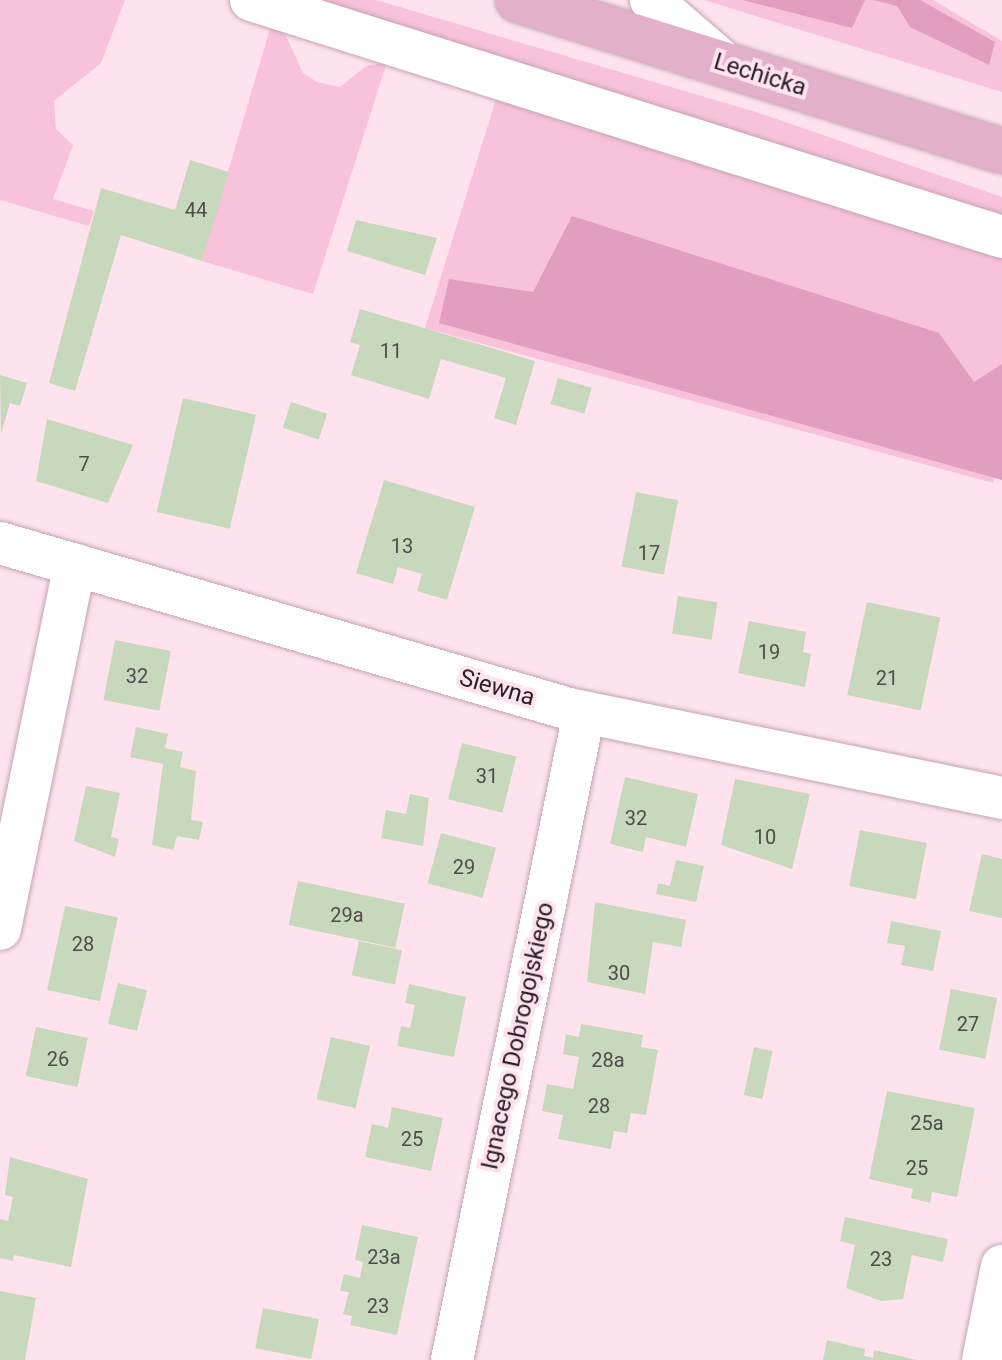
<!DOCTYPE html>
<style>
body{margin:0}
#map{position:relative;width:1002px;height:1360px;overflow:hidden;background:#fee3ee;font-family:Roboto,sans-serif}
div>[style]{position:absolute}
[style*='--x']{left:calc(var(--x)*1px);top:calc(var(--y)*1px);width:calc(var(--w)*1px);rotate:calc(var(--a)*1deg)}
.green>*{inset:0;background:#f7c2da}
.forest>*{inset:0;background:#e29ebe}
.building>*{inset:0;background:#c7d8bd;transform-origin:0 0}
.roads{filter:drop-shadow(0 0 2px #c3a4b2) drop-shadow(0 0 2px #c3a4b2)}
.minor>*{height:42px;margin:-21px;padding:0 21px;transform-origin:21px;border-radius:21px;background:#fff}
.major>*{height:44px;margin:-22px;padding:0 22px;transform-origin:22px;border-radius:22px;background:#e3b0c9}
span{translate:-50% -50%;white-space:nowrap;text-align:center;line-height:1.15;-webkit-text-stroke:8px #fee3ee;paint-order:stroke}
.number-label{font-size:20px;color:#504c49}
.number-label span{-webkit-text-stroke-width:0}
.street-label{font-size:24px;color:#281d22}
</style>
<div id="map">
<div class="green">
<i style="clip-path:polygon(0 0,125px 0,101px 63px,54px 101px,56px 129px,73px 145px,53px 199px,94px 211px,89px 226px,0 200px)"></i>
<i style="clip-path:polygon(294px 0,376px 0,756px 112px,1002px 197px,1002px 229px)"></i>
<i style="clip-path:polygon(704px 0,933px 0,1002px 41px,1002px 92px)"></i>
<i style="clip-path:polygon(271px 25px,286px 36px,303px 73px,317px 82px,340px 87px,366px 66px,387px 62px,313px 294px,202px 261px)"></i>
<i style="clip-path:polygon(497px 96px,1002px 249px,1002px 452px,993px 483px,425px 328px)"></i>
</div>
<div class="forest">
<i style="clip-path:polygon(743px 0,865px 0,852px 28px)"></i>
<i style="clip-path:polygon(873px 0,920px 0,995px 42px,989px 65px,910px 27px,897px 6px)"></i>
<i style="clip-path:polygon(572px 216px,939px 333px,974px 382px,1002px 364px,1002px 480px,439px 323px,449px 279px,533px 292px)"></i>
</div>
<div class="building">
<i style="clip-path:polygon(190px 160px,229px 172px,202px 261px,121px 235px,75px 391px,49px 383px,101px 188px,175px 210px)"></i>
<i style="clip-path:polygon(356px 220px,437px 238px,425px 275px,347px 251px)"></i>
<i style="clip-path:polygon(360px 309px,535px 361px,516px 425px,494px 418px,506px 378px,441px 359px,429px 399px,351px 375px,360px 345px,350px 342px)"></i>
<i style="clip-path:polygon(0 375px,27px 383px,20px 406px,10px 403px,1px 434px)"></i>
<i style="left:558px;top:378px;width:35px;height:27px;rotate:16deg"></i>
<i style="left:183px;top:398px;width:75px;height:117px;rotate:13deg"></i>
<i style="left:291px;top:402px;width:38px;height:27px;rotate:18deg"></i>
<i style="clip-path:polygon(47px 419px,133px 445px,108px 503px,36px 481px)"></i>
<i style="clip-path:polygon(384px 480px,475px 507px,447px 600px,417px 591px,422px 574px,398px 567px,393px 584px,356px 573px)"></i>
<i style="left:636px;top:492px;width:43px;height:76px;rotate:11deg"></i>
<i style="left:678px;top:596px;width:40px;height:38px;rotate:9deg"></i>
<i style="left:867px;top:602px;width:75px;height:95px;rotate:12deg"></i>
<i style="clip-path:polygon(749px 621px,806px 632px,803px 652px,811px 654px,805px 687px,738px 673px)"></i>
<i style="left:115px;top:640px;width:57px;height:61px;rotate:11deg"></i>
<i style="clip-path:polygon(136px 727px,168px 734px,165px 748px,183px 752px,180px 767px,196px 771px,191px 820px,203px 822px,199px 840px,177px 836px,173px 850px,152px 845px,163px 764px,130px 757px)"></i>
<i style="left:462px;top:743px;width:56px;height:58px;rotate:14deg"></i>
<i style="clip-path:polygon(625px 777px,698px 794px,686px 847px,646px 837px,643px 852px,610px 844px)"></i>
<i style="clip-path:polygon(735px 779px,810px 794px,792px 869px,721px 845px)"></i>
<i style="clip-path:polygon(86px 786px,120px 793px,111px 837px,119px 839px,115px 857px,74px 841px)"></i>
<i style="clip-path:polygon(410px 794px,429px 798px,423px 846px,381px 838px,386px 810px,406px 814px)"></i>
<i style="left:860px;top:830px;width:68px;height:57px;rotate:11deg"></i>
<i style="left:441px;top:833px;width:57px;height:52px;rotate:15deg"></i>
<i style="clip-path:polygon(982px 854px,1002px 859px,1002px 918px,969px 911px)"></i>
<i style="clip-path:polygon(676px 860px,704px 866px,696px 902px,656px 894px,658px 883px,670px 886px)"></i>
<i style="left:298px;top:881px;width:109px;height:45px;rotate:12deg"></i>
<i style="clip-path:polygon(595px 902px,686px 920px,681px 947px,653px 942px,645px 994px,587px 982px)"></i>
<i style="left:65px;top:906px;width:54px;height:86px;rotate:12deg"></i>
<i style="clip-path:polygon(891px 921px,941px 931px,933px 971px,901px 965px,905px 946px,887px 943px)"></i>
<i style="left:359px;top:941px;width:44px;height:35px;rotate:12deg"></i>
<i style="left:118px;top:983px;width:30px;height:42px;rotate:14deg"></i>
<i style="clip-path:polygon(409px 984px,466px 997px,454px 1057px,397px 1046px,401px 1026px,410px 1028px,415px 1005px,405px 1003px)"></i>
<i style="left:951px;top:989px;width:47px;height:62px;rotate:11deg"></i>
<i style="clip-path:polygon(581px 1024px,643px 1035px,641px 1047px,658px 1050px,646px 1115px,631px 1113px,627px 1133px,614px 1131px,611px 1149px,558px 1139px,563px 1115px,542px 1111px,547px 1084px,573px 1089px,579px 1057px,563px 1054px,566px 1034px,579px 1037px)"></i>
<i style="left:36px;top:1027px;width:53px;height:50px;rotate:12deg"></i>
<i style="left:331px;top:1037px;width:40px;height:64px;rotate:13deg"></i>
<i style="left:754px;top:1047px;width:19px;height:49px;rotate:12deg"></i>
<i style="clip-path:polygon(887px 1091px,975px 1108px,957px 1197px,932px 1192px,930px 1203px,911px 1198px,913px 1189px,869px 1179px)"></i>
<i style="clip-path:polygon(392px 1107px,443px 1118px,431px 1171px,365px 1157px,372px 1124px,388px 1128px)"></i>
<i style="clip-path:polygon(10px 1157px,88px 1179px,71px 1267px,14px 1255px,13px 1261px,0 1258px,0 1219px,8px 1221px,13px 1197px,5px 1195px)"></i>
<i style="clip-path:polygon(845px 1217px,948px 1239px,943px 1262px,912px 1255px,903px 1299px,881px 1301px,846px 1288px,855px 1245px,840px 1241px)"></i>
<i style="clip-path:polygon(362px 1225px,418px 1237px,397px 1335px,350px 1325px,352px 1316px,343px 1314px,349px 1292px,340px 1291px,344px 1274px,360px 1278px,363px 1262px,355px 1260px)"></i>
<i style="clip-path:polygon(0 1291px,36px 1298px,25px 1360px,0 1360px)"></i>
<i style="left:263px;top:1308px;width:57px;height:41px;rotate:11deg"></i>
<i style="clip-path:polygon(827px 1340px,865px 1349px,864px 1356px,873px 1358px,874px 1350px,917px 1360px,823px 1360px)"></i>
</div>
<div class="roads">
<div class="minor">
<i style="--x:251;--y:0;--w:788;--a:17.51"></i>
<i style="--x:651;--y:0;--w:95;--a:40.7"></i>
<i style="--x:0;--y:543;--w:593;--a:16.26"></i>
<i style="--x:569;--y:709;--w:442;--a:11.6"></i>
<i style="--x:0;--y:929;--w:372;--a:-78.4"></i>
<i style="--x:452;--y:1360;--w:660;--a:-78.47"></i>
<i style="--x:983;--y:1360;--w:96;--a:-78.6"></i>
</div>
<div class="major">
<i style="--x:518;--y:0;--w:507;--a:17.33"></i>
</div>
</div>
<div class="number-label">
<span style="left:196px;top:210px">44</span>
<span style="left:391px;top:351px">11</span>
<span style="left:84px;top:464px">7</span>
<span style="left:402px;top:546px">13</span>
<span style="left:649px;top:553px">17</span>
<span style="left:769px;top:652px">19</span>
<span style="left:137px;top:676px">32</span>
<span style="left:887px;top:678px">21</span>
<span style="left:487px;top:776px">31</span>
<span style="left:636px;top:818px">32</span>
<span style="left:765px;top:837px">10</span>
<span style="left:464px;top:867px">29</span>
<span style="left:347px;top:915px">29a</span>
<span style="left:83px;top:944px">28</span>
<span style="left:619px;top:973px">30</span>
<span style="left:968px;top:1024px">27</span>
<span style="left:58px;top:1059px">26</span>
<span style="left:608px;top:1060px">28a</span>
<span style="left:599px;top:1106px">28</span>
<span style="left:927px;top:1123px">25a</span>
<span style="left:412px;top:1139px">25</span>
<span style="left:917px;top:1168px">25</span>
<span style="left:384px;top:1257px">23a</span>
<span style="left:881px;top:1259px">23</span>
<span style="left:378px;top:1306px">23</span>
</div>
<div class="street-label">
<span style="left:760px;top:75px;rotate:17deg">Lechicka</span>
<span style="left:497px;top:688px;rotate:16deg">Siewna</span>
<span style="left:518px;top:1036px;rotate:-78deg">Ignacego Dobrogojskiego</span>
</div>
</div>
